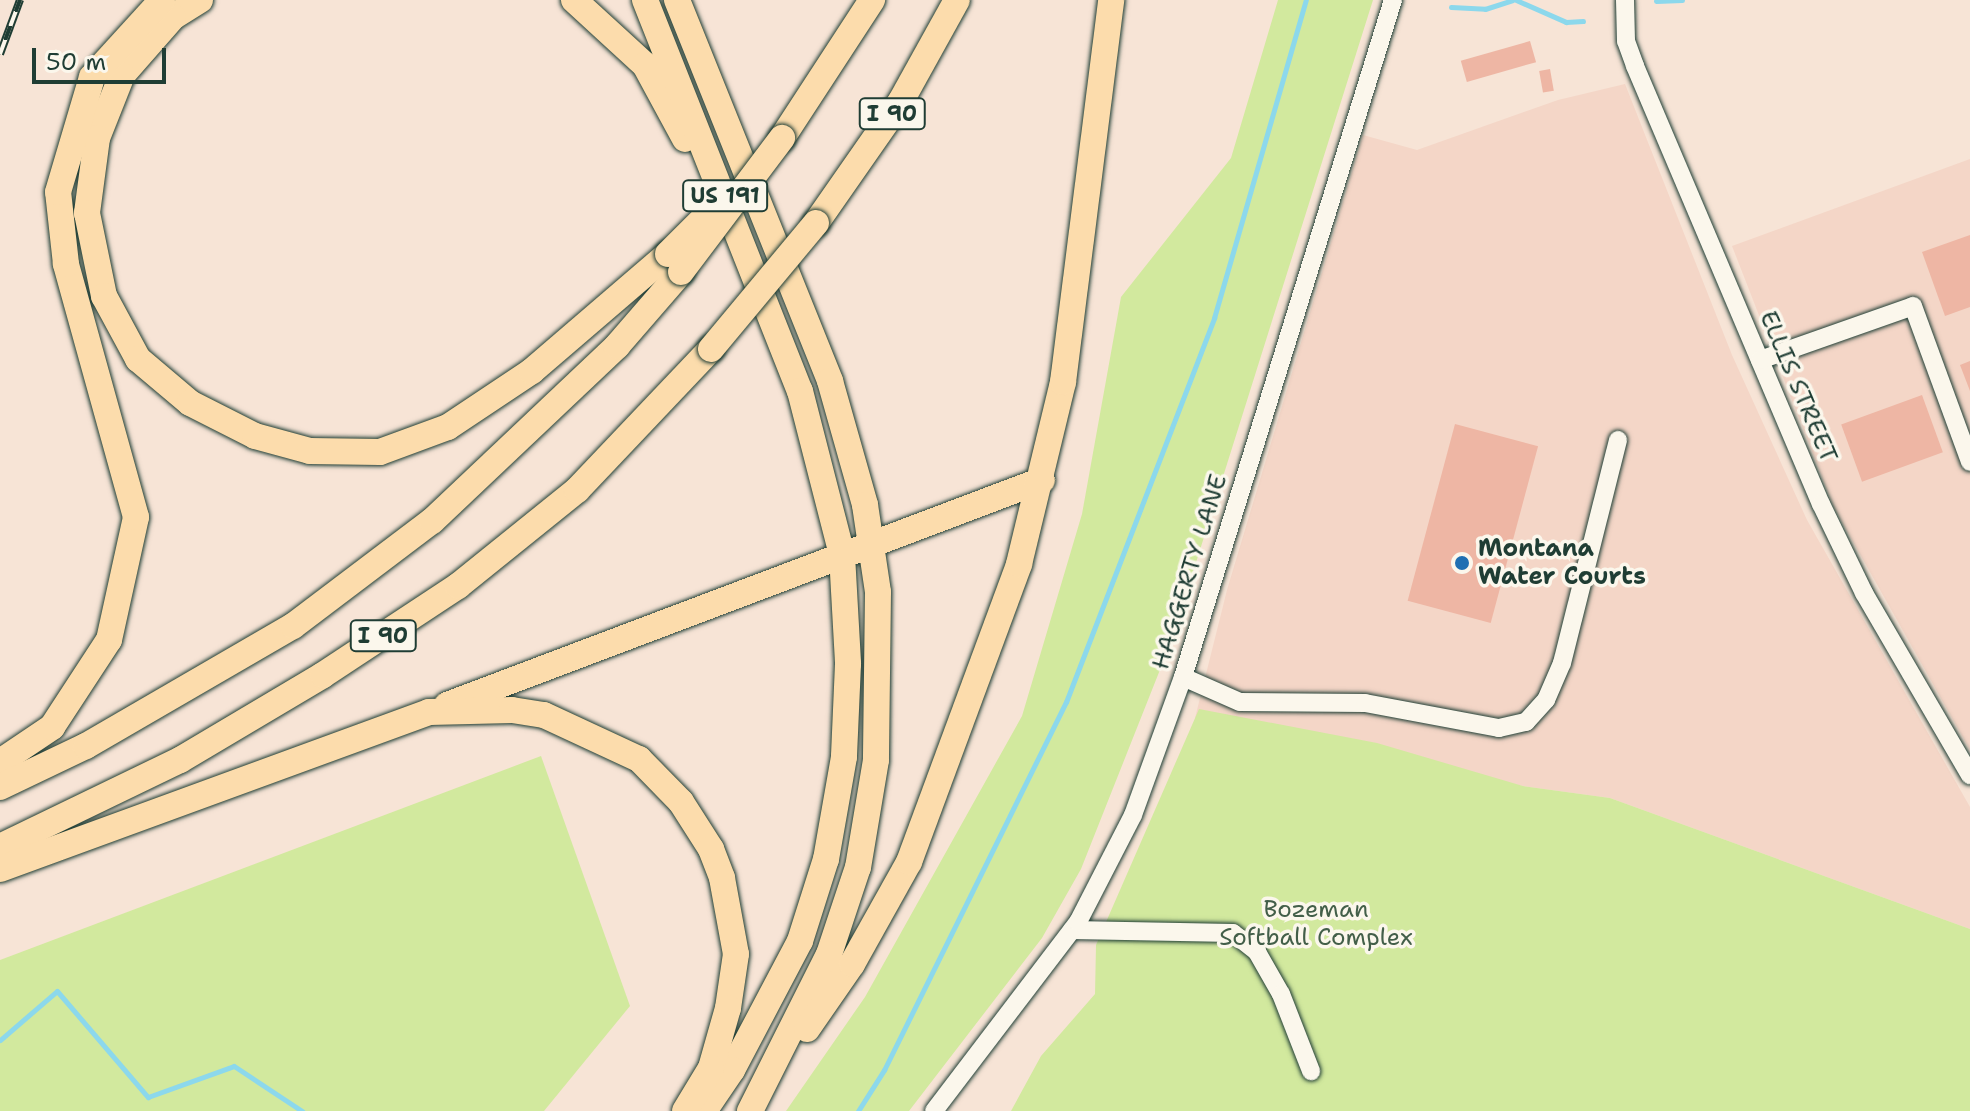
<!DOCTYPE html>
<style>
body{margin:0}
#map{position:relative;width:1970px;height:1111px;overflow:hidden;background:#f7e4d6;font-family:"Shantell Sans",sans-serif}
div>[style]{position:absolute}
[style*='--x']{left:calc(var(--x)*1px);top:calc(var(--y)*1px);width:calc(var(--w)*1px);rotate:calc(var(--a)*1deg)}
.built>*{inset:0;background:#f4d6c7}
.green>*{inset:0;background:#d2e99e}
.stream>*{height:5px;margin:-2.5px;padding:0 2.5px;transform-origin:2.5px;border-radius:2.5px;background:#8cd8ec}
.building>*{inset:0;background:#eeb6a4;transform-origin:0 0}
.roads{filter:drop-shadow(0 0 2px #1f3d34) drop-shadow(0 0 2px #1f3d34)}
.minor>*{height:18px;margin:-9px;padding:0 9px;transform-origin:9px;border-radius:9px;background:#fbf7ec}
.highway>*{height:26px;margin:-13px;padding:0 13px;transform-origin:13px;border-radius:13px;background:#fcdcac}
.rail>*{height:8px;margin-top:-4px;transform-origin:0;background:repeating-linear-gradient(90deg,#fbf7ec 0 15px,#1f3d34 0 30px);box-sizing:border-box;border-block:2px solid #1f3d34}
.bridges{filter:drop-shadow(0 0 2px #1f3d34) drop-shadow(0 0 2px #1f3d34)}
.highway-bridge>*{height:26px;margin:-13px;padding:0 13px;transform-origin:13px;border-radius:13px;background:#fcdcac}
.dots>*{width:22px;height:22px;translate:-50% -50%;box-sizing:border-box;border:4px solid #fbf7ec;border-radius:50%}
span{translate:-50% -50%;white-space:nowrap;text-align:center;line-height:1.15;-webkit-text-stroke:7px #fbf7ec;paint-order:stroke}
.shield-label span{padding:2px 6px;background:#fbf7ec;border:2px solid;border-radius:6px;-webkit-text-stroke-width:0}
.shield-label{font-size:22px;color:#1f3d34;font-weight:700}
.street-label{font-size:24px;color:#1f3d34}
.poi-label{font-size:24px;color:#1f3d34;font-weight:700}
.left{translate:0 -50%;text-align:left}
.park-label{font-size:24px;color:#435f49}
.scale{position:absolute;left:32px;top:48px;width:134px;height:36px;box-sizing:border-box;border:4px solid #1f3d34;border-top:0;padding-left:10px;font-size:24px;line-height:28px;white-space:nowrap;color:#1f3d34;-webkit-text-stroke:6px #fbf7ec;paint-order:stroke}
</style>
<div id="map">
<div class="built">
<i style="clip-path:polygon(1625px 84px,1732px 355px,1807px 520px,1970px 807px,1970px 929px,1610px 798px,1523px 786px,1195px 718px,1227px 590px,1363px 135px,1417px 150px,1558px 100px)"></i>
<i style="clip-path:polygon(1970px 159px,1970px 750px,1834px 508px,1732px 246px)"></i>
</div>
<div class="green">
<i style="clip-path:polygon(1278px 0,1373px 0,1171px 642px,1081px 869px,1042px 938px,909px 1111px,786px 1111px,865px 997px,1022px 716px,1082px 514px,1121px 297px,1231px 158px)"></i>
<i style="clip-path:polygon(1199px 709px,1377px 743px,1523px 786px,1610px 798px,1970px 929px,1970px 1111px,1011px 1111px,1041px 1056px,1095px 994px,1096px 945px)"></i>
<i style="clip-path:polygon(541px 756px,630px 1006px,544px 1111px,0 1111px,0 960px)"></i>
</div>
<div class="stream">
<i style="--x:1516;--y:0;--w:55;--a:23.7"></i>
<i style="--x:1566;--y:22;--w:17;--a:-3"></i>
<i style="--x:1656;--y:1;--w:26;--a:-2"></i>
<i style="--x:1451;--y:7;--w:34;--a:3"></i>
<i style="--x:1485;--y:9;--w:29;--a:-18"></i>
<i style="--x:0;--y:1040;--w:75;--a:-40.7"></i>
<i style="--x:57;--y:991;--w:140;--a:49.4"></i>
<i style="--x:148;--y:1097;--w:91;--a:-19.8"></i>
<i style="--x:234;--y:1066;--w:82;--a:33.5"></i>
<i style="--x:858;--y:1111;--w:49;--a:-57.6"></i>
<i style="--x:884;--y:1070;--w:411;--a:-63.7"></i>
<i style="--x:1066;--y:702;--w:412;--a:-68.9"></i>
<i style="--x:1214;--y:318;--w:331;--a:-73.9"></i>
</div>
<div class="building">
<i style="left:1530px;top:41px;width:22px;height:72px;rotate:74deg"></i>
<i style="left:1550px;top:69px;width:22px;height:11px;rotate:80deg"></i>
<i style="clip-path:polygon(1970px 235px,1970px 307px,1945px 316px,1922px 252px)"></i>
<i style="clip-path:polygon(1970px 361px,1970px 391px,1960px 365px)"></i>
<i style="left:1922px;top:395px;width:61px;height:86px;rotate:70deg"></i>
<i style="left:1455px;top:424px;width:86px;height:183px;rotate:15deg"></i>
</div>
<div class="roads">
<div class="minor">
<i style="--x:1625;--y:0;--w:41;--a:88.6"></i>
<i style="--x:1626;--y:41;--w:27;--a:70"></i>
<i style="--x:1635;--y:66;--w:476;--a:67"></i>
<i style="--x:1821;--y:504;--w:99;--a:64.2"></i>
<i style="--x:1864;--y:593;--w:211;--a:59.8"></i>
<i style="--x:1760;--y:360;--w:162;--a:-19.4"></i>
<i style="--x:1913;--y:306;--w:166;--a:69.9"></i>
<i style="--x:1183;--y:677;--w:62;--a:23.7"></i>
<i style="--x:1240;--y:702;--w:125;--a:0.5"></i>
<i style="--x:1365;--y:703;--w:136;--a:10.6"></i>
<i style="--x:1499;--y:728;--w:28;--a:-13"></i>
<i style="--x:1526;--y:722;--w:30;--a:-48"></i>
<i style="--x:1546;--y:700;--w:40;--a:-66.6"></i>
<i style="--x:1562;--y:663;--w:230;--a:-75.9"></i>
<i style="--x:1072;--y:930;--w:161;--a:1.1"></i>
<i style="--x:1233;--y:933;--w:31;--a:38"></i>
<i style="--x:1257;--y:952;--w:48;--a:60.3"></i>
<i style="--x:1281;--y:994;--w:83;--a:68.7"></i>
<i style="--x:934;--y:1111;--w:238;--a:-52.7"></i>
<i style="--x:1078;--y:922;--w:120;--a:-62.8"></i>
<i style="--x:1133;--y:815;--w:147;--a:-70.1"></i>
<i style="--x:1183;--y:677;--w:709;--a:-72.77"></i>
</div>
<div class="highway">
<i style="--x:200;--y:0;--w:32;--a:148"></i>
<i style="--x:173;--y:17;--w:77;--a:131.3"></i>
<i style="--x:122;--y:75;--w:68;--a:111.6"></i>
<i style="--x:97;--y:138;--w:76;--a:97.6"></i>
<i style="--x:87;--y:213;--w:85;--a:78.4"></i>
<i style="--x:104;--y:296;--w:72;--a:61.6"></i>
<i style="--x:138;--y:359;--w:68;--a:40.2"></i>
<i style="--x:190;--y:403;--w:73;--a:26.9"></i>
<i style="--x:255;--y:436;--w:57;--a:15.3"></i>
<i style="--x:310;--y:451;--w:70;--a:0.8"></i>
<i style="--x:380;--y:452;--w:72;--a:-20.2"></i>
<i style="--x:448;--y:427;--w:101;--a:-33.7"></i>
<i style="--x:532;--y:371;--w:179;--a:-40.7"></i>
<i style="--x:574;--y:0;--w:96;--a:42.5"></i>
<i style="--x:645;--y:65;--w:84;--a:61.6"></i>
<i style="--x:645;--y:0;--w:421;--a:68.4"></i>
<i style="--x:800;--y:391;--w:169;--a:75.6"></i>
<i style="--x:842;--y:555;--w:109;--a:86.8"></i>
<i style="--x:848;--y:664;--w:93;--a:92.5"></i>
<i style="--x:844;--y:757;--w:104;--a:100"></i>
<i style="--x:826;--y:859;--w:86;--a:107.6"></i>
<i style="--x:800;--y:941;--w:146;--a:117.8"></i>
<i style="--x:732;--y:1070;--w:50;--a:124.3"></i>
<i style="--x:677;--y:0;--w:411;--a:68.1"></i>
<i style="--x:830;--y:381;--w:129;--a:74.2"></i>
<i style="--x:865;--y:505;--w:88;--a:81.5"></i>
<i style="--x:878;--y:592;--w:168;--a:90.7"></i>
<i style="--x:876;--y:760;--w:109;--a:99.5"></i>
<i style="--x:858;--y:867;--w:92;--a:108.4"></i>
<i style="--x:829;--y:954;--w:176;--a:116.7"></i>
<i style="--x:782;--y:138;--w:165;--a:-56.9"></i>
<i style="--x:816;--y:223;--w:149;--a:-55.1"></i>
<i style="--x:901;--y:101;--w:115;--a:-61"></i>
<i style="--x:447;--y:705;--w:636;--a:-20.71"></i>
<i style="--x:0;--y:762;--w:63;--a:-33.9"></i>
<i style="--x:52;--y:727;--w:104;--a:-56.8"></i>
<i style="--x:109;--y:640;--w:126;--a:-77.6"></i>
<i style="--x:136;--y:517;--w:263;--a:-105.5"></i>
<i style="--x:66;--y:264;--w:72;--a:-96.3"></i>
<i style="--x:58;--y:192;--w:120;--a:-73.5"></i>
<i style="--x:92;--y:77;--w:104;--a:-47.7"></i>
<i style="--x:0;--y:787;--w:95;--a:-25.5"></i>
<i style="--x:86;--y:746;--w:239;--a:-30.1"></i>
<i style="--x:293;--y:626;--w:174;--a:-37.1"></i>
<i style="--x:432;--y:521;--w:255;--a:-43.4"></i>
<i style="--x:617;--y:346;--w:98;--a:-49.1"></i>
<i style="--x:0;--y:847;--w:200;--a:-25.8"></i>
<i style="--x:180;--y:760;--w:166;--a:-30.7"></i>
<i style="--x:323;--y:675;--w:162;--a:-33.4"></i>
<i style="--x:458;--y:586;--w:153;--a:-38.9"></i>
<i style="--x:577;--y:490;--w:195;--a:-46.5"></i>
<i style="--x:0;--y:869;--w:457;--a:-20.1"></i>
<i style="--x:429;--y:712;--w:83;--a:-1.4"></i>
<i style="--x:512;--y:710;--w:32;--a:9"></i>
<i style="--x:544;--y:715;--w:105;--a:24.9"></i>
<i style="--x:639;--y:759;--w:60;--a:45.7"></i>
<i style="--x:681;--y:802;--w:56;--a:57.4"></i>
<i style="--x:711;--y:849;--w:31;--a:69"></i>
<i style="--x:722;--y:878;--w:77;--a:79.6"></i>
<i style="--x:736;--y:954;--w:55;--a:98.4"></i>
<i style="--x:728;--y:1008;--w:62;--a:105.8"></i>
<i style="--x:711;--y:1068;--w:50;--a:121.2"></i>
<i style="--x:807;--y:1029;--w:79;--a:-55.3"></i>
<i style="--x:852;--y:964;--w:117;--a:-60.8"></i>
<i style="--x:909;--y:862;--w:318;--a:-69.7"></i>
<i style="--x:1019;--y:564;--w:187;--a:-76.4"></i>
<i style="--x:1063;--y:382;--w:385;--a:-82.8"></i>
</div>
</div>
<div class="rail">
<i style="--x:0;--y:54;--w:58;--a:-69.7"></i>
</div>
<div class="bridges">
<div class="highway-bridge">
<i style="--x:668;--y:254;--w:55;--a:-45"></i>
<i style="--x:681;--y:272;--w:168;--a:-53"></i>
<i style="--x:711;--y:349;--w:164;--a:-50.2"></i>
</div>
</div>
<div class="dots">
<i style="left:1462px;top:563px;background:#1f6fb2"></i>
</div>
<div class="shield-label">
<span style="left:892px;top:114px">I 90</span>
<span style="left:725px;top:196px">US 191</span>
<span style="left:383px;top:636px">I 90</span>
</div>
<div class="street-label">
<span style="left:1798px;top:387px;rotate:67deg">ELLIS STREET</span>
<span style="left:1190px;top:572px;rotate:-73deg">HAGGERTY LANE</span>
</div>
<div class="poi-label">
<span class="left" style="left:1478px;top:563px">Montana<br>Water Courts</span>
</div>
<div class="park-label">
<span style="left:1316px;top:924px">Bozeman<br>Softball Complex</span>
</div>
<div class="scale">50 m</div>
</div>
